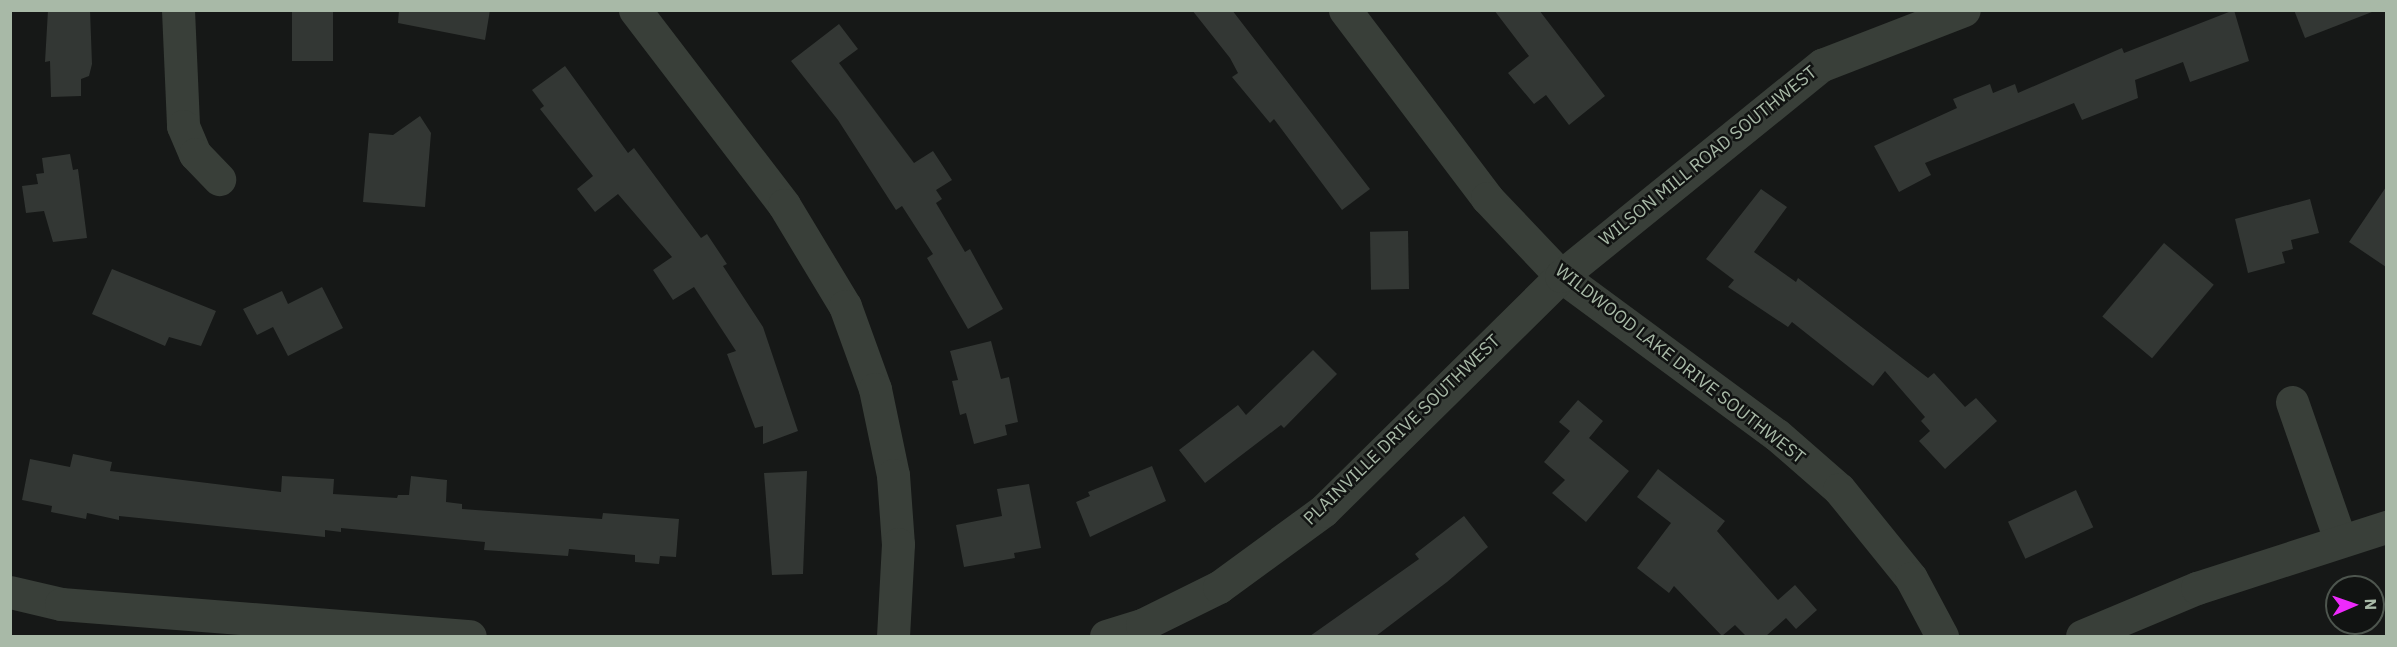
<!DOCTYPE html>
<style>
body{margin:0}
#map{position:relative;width:2397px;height:647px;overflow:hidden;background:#161817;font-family:"IBM Plex Sans",sans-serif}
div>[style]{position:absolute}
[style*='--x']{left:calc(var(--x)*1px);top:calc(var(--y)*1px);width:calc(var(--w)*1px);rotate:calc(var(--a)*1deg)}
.building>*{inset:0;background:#333734;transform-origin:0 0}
.minor>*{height:33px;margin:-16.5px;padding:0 16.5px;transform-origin:16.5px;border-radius:16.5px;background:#393f39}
span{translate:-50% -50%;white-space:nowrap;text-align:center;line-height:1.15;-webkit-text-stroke:5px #111312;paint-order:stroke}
.street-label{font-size:18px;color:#a8b9a7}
.frame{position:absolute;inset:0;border:12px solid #a8b9a7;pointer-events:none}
.north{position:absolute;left:2325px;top:575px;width:60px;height:60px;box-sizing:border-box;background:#111312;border:2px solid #4d554e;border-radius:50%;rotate:88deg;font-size:16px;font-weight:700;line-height:24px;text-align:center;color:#a8b9a7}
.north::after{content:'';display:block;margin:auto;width:21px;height:27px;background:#ee2afc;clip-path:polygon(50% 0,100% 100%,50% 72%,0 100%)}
</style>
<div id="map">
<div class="building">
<i style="clip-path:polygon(48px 10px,90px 10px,92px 64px,89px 76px,81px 79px,81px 96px,51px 97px,50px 61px,45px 62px)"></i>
<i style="left:292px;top:10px;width:41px;height:51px"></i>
<i style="clip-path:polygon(399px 10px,490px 10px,485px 40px,398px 23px)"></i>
<i style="clip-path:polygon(1192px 10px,1232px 10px,1370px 189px,1342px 210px,1274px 119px,1270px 123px,1232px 77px,1238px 73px,1230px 58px)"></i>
<i style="clip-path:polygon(1494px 10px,1539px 10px,1605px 96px,1569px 125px,1546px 95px,1534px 104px,1508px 73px,1529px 56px)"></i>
<i style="clip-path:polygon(2234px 10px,2249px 61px,2190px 82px,2183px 62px,2135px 80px,2138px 98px,2082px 120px,2074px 103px,1925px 163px,1931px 175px,1899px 192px,1874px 146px,1957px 108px,1953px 99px,1990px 84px,1993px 93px,2015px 84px,2018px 93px,2122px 48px,2124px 53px)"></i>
<i style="clip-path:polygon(2294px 10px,2371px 10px,2372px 12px,2305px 38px)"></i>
<i style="clip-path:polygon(839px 24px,858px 49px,839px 63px,914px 163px,933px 151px,952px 180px,936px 190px,942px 199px,936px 203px,965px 252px,970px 249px,1003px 309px,968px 329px,927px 258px,933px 254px,902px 206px,896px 210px,838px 120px,791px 61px)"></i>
<i style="clip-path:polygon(565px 66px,628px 153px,634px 148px,701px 238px,707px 234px,727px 264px,723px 266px,763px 327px,798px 431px,763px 444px,763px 426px,755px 428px,727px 354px,736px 351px,694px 287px,673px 300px,653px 270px,672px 257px,618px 194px,595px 212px,577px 189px,593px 176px,540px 109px,544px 106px,532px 90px)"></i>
<i style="clip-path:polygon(420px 116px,431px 133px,425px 207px,363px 202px,369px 133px,393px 135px)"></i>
<i style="clip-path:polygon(70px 154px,73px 170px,78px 169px,87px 238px,53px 242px,44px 211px,26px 213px,22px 186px,38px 184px,36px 174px,44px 173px,42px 158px)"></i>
<i style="clip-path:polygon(2386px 187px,2386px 267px,2349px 242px)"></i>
<i style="clip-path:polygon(1761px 189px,1787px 207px,1754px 252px,1796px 282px,1798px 278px,1928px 378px,1934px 373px,1965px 407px,1976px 398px,1997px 421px,1945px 469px,1919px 441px,1930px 431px,1921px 421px,1925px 417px,1885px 371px,1873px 386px,1792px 322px,1788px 327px,1728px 287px,1734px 280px,1706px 259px)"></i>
<i style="clip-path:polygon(2310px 199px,2319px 233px,2291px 240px,2293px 249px,2282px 252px,2285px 263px,2248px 273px,2235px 219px)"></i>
<i style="left:1408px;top:231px;width:58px;height:38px;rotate:89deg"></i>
<i style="left:2164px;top:243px;width:65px;height:96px;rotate:40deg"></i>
<i style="clip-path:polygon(112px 269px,216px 311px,201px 346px,169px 337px,165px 346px,92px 314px)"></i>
<i style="clip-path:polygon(322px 287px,343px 328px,288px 356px,273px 327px,257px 335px,243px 309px,282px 291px,288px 304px)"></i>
<i style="clip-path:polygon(991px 341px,1001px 379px,1009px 377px,1018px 422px,1005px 425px,1007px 435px,974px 444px,966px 413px,960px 415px,952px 381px,958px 380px,950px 351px)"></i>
<i style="clip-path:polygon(1313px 350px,1337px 374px,1284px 428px,1281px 425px,1205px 483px,1179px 450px,1238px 405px,1246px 415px)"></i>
<i style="clip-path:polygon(1578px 400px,1603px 421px,1589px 438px,1629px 471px,1586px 522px,1552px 493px,1565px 480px,1544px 462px,1570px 431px,1559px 422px)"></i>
<i style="clip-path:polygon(73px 454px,112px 462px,110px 471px,281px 492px,282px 476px,334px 479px,333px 494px,397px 498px,398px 495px,409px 495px,411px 476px,447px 480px,446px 502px,462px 504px,462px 509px,602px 519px,603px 513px,679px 519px,676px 557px,660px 556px,659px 564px,635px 562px,635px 555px,569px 549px,568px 556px,484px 550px,485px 542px,341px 528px,341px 532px,325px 530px,325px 537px,119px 516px,119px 520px,87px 513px,86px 519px,51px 512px,52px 506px,22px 500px,30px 459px,70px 467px)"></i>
<i style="clip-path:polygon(1152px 466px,1166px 501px,1090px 537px,1076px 502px,1090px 496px,1088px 492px)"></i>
<i style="clip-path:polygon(1658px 469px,1725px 521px,1717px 531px,1778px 600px,1795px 585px,1817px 610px,1796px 629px,1786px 618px,1766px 636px,1746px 636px,1735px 625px,1722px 636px,1674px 586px,1669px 593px,1637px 568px,1671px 523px,1637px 497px)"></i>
<i style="clip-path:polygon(807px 471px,803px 574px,772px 575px,764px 473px)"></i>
<i style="clip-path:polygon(1029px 484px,1041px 548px,1014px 553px,1015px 558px,964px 567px,956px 525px,1002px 516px,997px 489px)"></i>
<i style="left:2076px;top:490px;width:41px;height:75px;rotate:65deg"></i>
<i style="clip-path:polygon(1464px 516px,1488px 547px,1447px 582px,1376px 636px,1310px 636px,1419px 559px,1415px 554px)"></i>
</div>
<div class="minor">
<i style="--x:178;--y:10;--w:116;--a:87.5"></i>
<i style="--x:183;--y:126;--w:30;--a:67"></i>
<i style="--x:195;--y:154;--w:35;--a:46"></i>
<i style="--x:635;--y:10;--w:245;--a:52.6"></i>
<i style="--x:784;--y:205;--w:118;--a:58.9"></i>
<i style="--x:845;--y:306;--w:88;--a:70.1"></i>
<i style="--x:875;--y:389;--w:88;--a:78.2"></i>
<i style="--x:893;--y:475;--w:69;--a:85.9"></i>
<i style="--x:898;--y:544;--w:92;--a:93.1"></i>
<i style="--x:1345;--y:10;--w:236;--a:52.9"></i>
<i style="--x:1487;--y:198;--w:108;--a:46.5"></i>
<i style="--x:1561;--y:276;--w:268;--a:36.4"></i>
<i style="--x:1777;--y:435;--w:82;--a:41.1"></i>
<i style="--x:1839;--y:489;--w:114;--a:51"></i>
<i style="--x:1911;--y:578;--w:66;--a:61.9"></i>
<i style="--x:2292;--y:402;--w:146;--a:70.8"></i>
<i style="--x:10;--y:592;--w:52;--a:13.2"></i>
<i style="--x:61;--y:604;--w:410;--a:4.5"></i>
<i style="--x:1106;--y:636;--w:38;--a:-17"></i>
<i style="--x:1142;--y:625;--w:86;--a:-26.3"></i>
<i style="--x:1219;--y:587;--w:129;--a:-36.2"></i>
<i style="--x:1323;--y:511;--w:334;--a:-44.6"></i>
<i style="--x:1561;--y:276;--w:336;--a:-39"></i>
<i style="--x:1822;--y:65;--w:152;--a:-21.2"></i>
<i style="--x:2082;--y:636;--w:125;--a:-22.7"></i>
<i style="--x:2197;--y:588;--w:199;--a:-17.9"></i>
</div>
<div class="street-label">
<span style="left:1708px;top:156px;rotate:-39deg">WILSON MILL ROAD SOUTHWEST</span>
<span style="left:1680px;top:364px;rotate:38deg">WILDWOOD LAKE DRIVE SOUTHWEST</span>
<span style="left:1402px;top:430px;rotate:-44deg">PLAINVILLE DRIVE SOUTHWEST</span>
</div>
<div class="frame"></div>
<div class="north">N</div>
</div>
